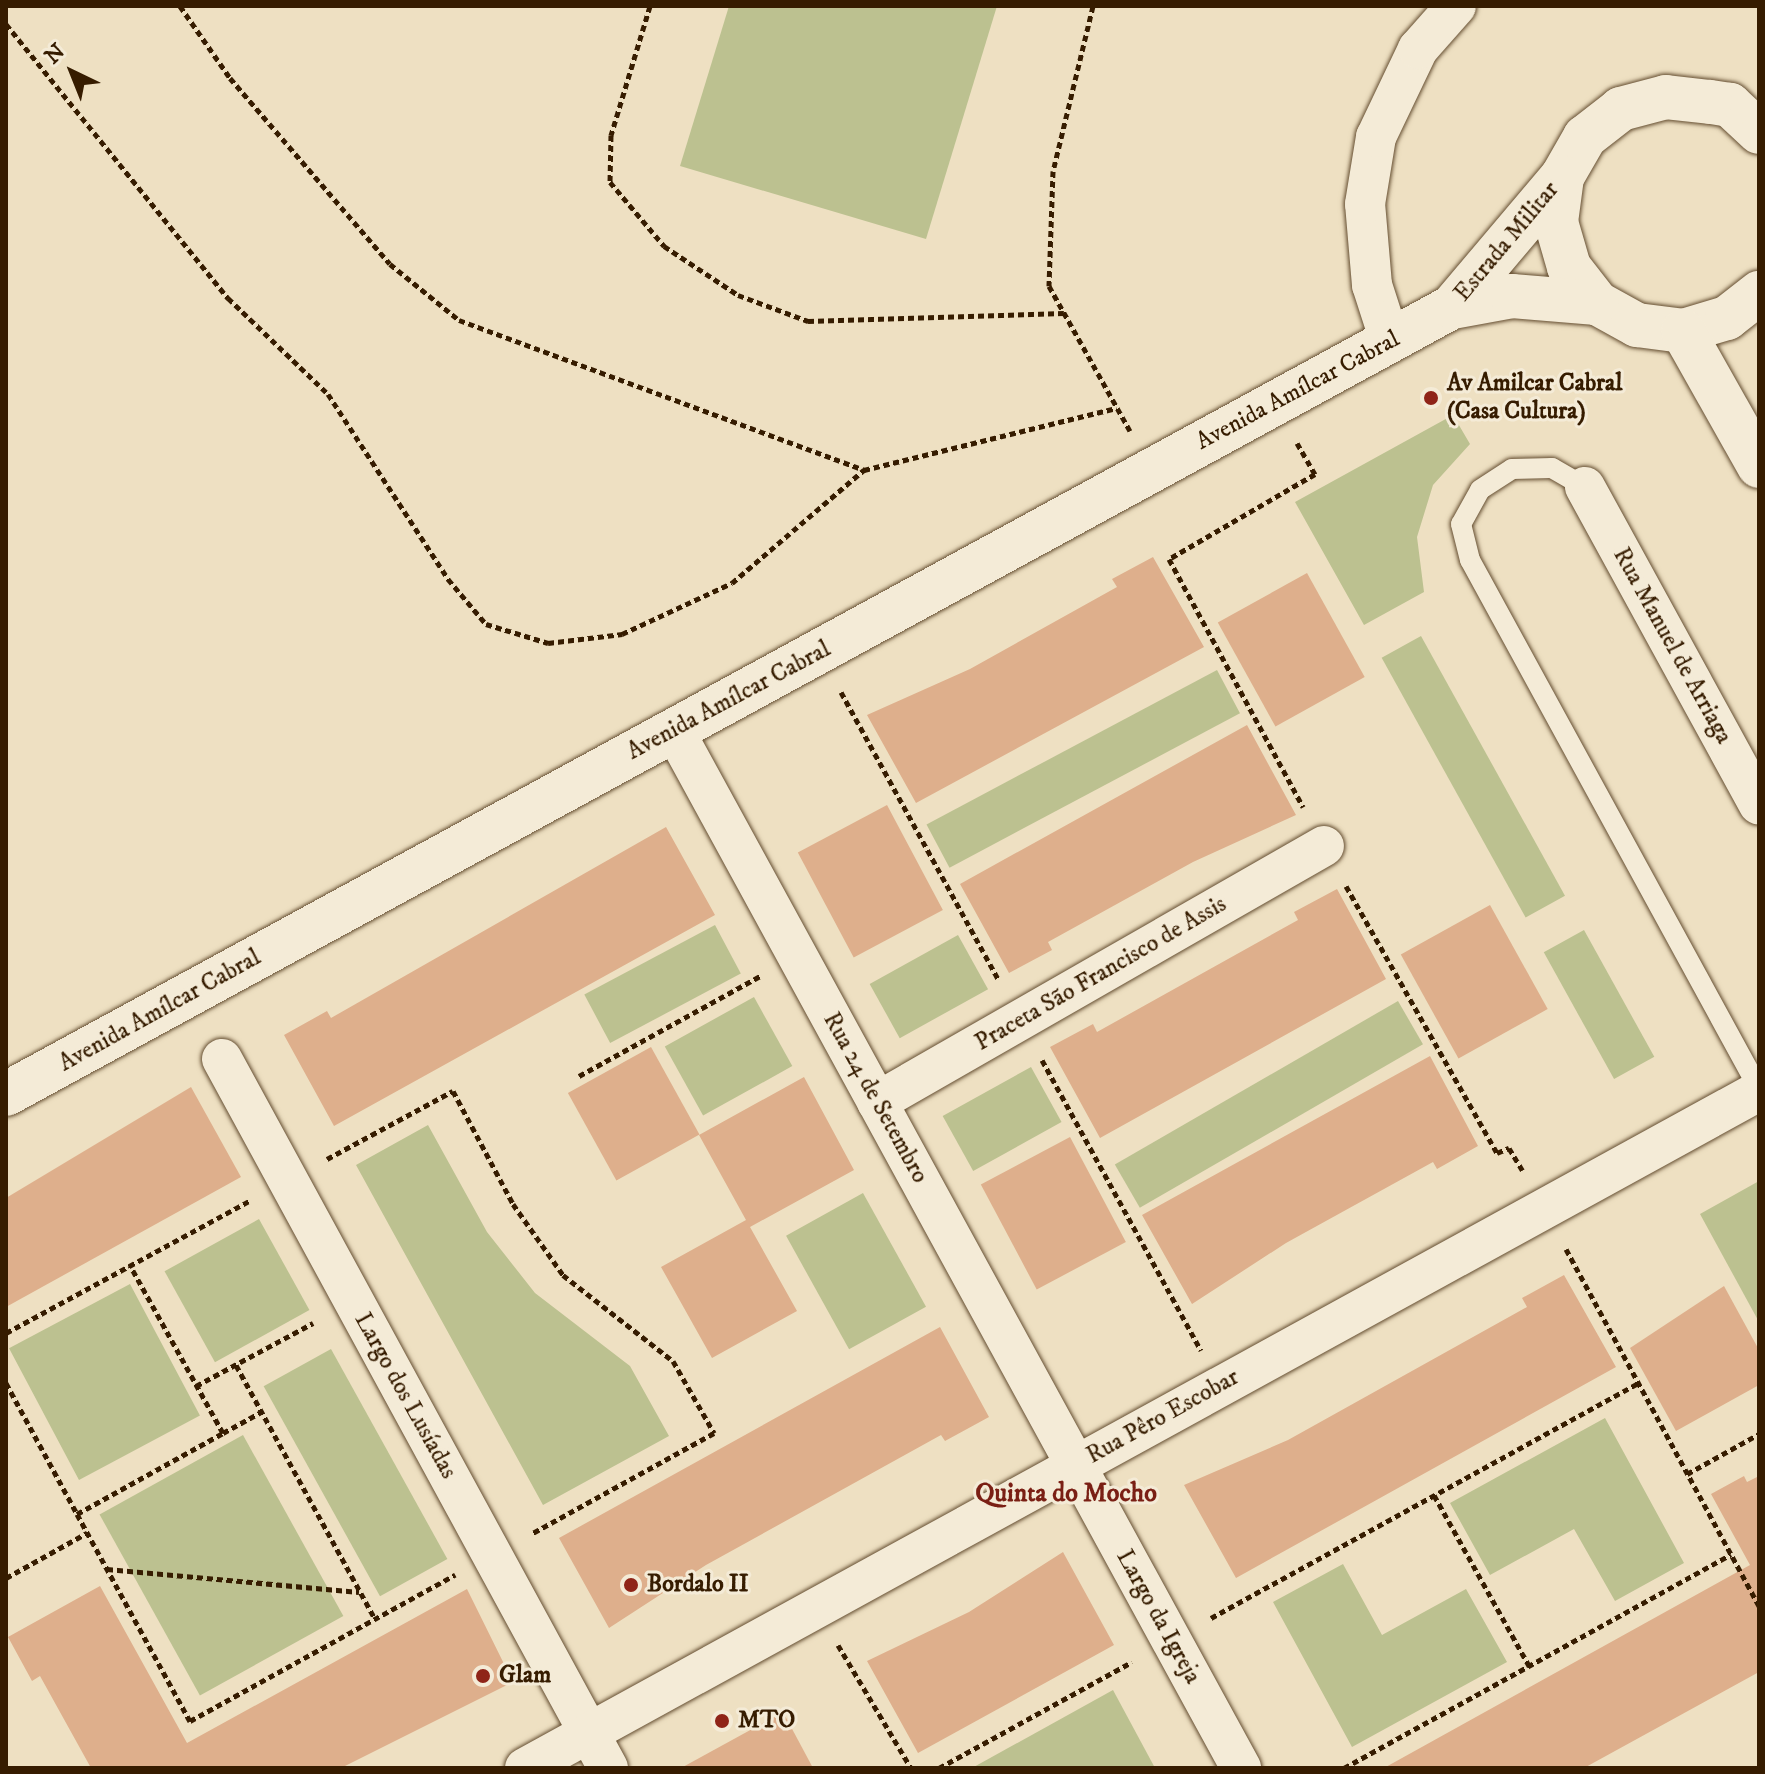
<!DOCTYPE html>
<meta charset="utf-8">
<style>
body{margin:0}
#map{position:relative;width:1765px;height:1774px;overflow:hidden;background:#eee0c2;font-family:"IM FELL DW Pica",serif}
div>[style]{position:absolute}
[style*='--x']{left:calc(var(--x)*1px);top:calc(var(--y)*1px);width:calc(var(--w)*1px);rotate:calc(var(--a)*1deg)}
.green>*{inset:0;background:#bcc190;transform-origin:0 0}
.building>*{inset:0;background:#deaf8c;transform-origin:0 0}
.path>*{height:5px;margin-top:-2.5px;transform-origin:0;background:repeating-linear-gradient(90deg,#361c00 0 6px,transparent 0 10px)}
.roads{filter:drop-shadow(0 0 2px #644d30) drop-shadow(0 0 2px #644d30)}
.lane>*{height:20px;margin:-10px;padding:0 10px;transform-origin:10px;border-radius:10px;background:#f4ebd7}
.street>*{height:40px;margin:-20px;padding:0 20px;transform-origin:20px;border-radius:20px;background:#f4ebd7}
.secondary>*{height:44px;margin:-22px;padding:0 22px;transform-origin:22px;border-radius:22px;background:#f4ebd7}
.dots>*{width:22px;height:22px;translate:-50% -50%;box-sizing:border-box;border:4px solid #f4ebd7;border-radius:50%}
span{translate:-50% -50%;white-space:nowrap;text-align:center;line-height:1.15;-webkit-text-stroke:6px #f4ebd7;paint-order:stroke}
.street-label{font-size:24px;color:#361c00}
.poi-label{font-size:24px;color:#361c00;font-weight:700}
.left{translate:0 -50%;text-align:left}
.neighbourhood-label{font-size:26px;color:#7a1f14;font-weight:700}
.frame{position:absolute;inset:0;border:8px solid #361c00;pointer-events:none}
.north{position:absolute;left:32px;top:32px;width:80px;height:80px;-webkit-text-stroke:6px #f4ebd7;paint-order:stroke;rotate:317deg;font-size:22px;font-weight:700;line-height:32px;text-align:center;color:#361c00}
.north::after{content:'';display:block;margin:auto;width:28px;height:36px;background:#361c00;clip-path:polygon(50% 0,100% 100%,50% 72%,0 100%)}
</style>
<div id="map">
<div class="green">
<i style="clip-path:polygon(729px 6px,997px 6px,926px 239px,680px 166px)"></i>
<i style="clip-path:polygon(1453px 415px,1470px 444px,1433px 485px,1417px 537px,1424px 592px,1364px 625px,1295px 502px)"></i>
<i style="left:1421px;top:636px;width:297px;height:45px;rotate:61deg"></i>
<i style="left:1217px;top:670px;width:49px;height:329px;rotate:62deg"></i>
<i style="left:715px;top:925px;width:55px;height:148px;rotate:62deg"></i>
<i style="left:1584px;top:930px;width:145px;height:46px;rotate:61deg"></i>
<i style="left:958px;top:935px;width:62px;height:101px;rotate:61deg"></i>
<i style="left:754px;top:997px;width:79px;height:102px;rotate:61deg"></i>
<i style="left:1398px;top:1001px;width:50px;height:327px;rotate:60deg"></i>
<i style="left:1031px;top:1067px;width:63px;height:101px;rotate:61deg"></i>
<i style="clip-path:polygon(428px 1125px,487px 1232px,535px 1293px,630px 1366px,669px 1436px,543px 1505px,356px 1165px)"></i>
<i style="clip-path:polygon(1759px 1181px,1759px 1322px,1700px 1214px)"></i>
<i style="left:863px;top:1193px;width:130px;height:88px;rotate:61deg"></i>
<i style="left:259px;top:1219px;width:104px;height:108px;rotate:61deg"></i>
<i style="left:130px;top:1284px;width:149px;height:137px;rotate:62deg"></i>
<i style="left:331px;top:1349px;width:240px;height:77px;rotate:61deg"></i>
<i style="clip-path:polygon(1605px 1418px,1684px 1563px,1615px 1601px,1574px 1529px,1490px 1575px,1450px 1503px)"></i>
<i style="left:243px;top:1435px;width:207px;height:164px;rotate:61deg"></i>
<i style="clip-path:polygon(1343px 1564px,1382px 1635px,1466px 1589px,1507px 1662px,1352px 1747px,1273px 1602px)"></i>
<i style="clip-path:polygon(1113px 1690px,1155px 1768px,972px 1768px)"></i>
</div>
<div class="building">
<i style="clip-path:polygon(1153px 557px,1204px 647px,916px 803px,867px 715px,970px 669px,1117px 587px,1112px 579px)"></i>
<i style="left:1307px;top:573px;width:119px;height:102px;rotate:61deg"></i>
<i style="clip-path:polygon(1247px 725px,1296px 815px,1193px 862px,1048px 942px,1052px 950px,1009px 973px,960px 884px)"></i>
<i style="left:887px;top:805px;width:119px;height:101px;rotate:62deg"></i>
<i style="clip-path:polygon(666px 827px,715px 915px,334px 1126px,284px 1035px,327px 1011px,331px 1018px)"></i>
<i style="clip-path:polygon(1337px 889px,1386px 979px,1100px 1138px,1050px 1047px,1093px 1024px,1097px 1032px,1298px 920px,1294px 912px)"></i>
<i style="left:1490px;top:905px;width:119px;height:102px;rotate:61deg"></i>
<i style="left:651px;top:1047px;width:100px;height:95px;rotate:61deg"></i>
<i style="clip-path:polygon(1430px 1056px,1478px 1146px,1437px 1169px,1433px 1162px,1286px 1243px,1192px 1304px,1142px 1215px)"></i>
<i style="clip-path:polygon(804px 1077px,854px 1170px,750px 1227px,797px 1311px,712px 1358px,661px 1267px,746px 1220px,699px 1135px)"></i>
<i style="clip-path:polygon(191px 1087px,241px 1177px,6px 1307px,6px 1198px)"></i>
<i style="left:1070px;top:1137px;width:119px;height:101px;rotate:62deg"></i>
<i style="clip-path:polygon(1564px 1275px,1616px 1367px,1236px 1578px,1184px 1485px,1288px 1440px,1527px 1307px,1522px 1298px)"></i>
<i style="clip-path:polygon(1724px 1286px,1759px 1350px,1759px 1385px,1676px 1431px,1630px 1348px)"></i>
<i style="clip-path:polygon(940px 1327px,989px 1417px,945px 1441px,941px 1435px,706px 1565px,609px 1628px,559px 1538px)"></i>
<i style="clip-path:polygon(1744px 1476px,1747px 1482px,1759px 1476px,1759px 1672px,1584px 1768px,1384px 1768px,1750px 1565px,1711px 1494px)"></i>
<i style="clip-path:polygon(1063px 1552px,1114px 1645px,918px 1753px,867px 1661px,969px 1612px)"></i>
<i style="clip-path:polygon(100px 1586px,187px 1743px,467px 1589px,513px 1682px,341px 1768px,91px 1768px,40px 1676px,32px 1681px,8px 1637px)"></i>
<i style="clip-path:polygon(783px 1712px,813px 1768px,681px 1768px)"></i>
</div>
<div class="path">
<i style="--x:180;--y:6;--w:88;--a:55.2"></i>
<i style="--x:230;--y:78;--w:245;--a:49.3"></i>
<i style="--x:390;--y:264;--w:89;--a:39.1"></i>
<i style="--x:459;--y:320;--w:432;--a:20.3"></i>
<i style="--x:864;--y:470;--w:260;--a:-13.8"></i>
<i style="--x:650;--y:6;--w:135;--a:106.8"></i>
<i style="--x:611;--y:135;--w:47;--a:91.2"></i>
<i style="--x:610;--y:182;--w:84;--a:49.8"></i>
<i style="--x:664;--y:246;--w:89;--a:33.5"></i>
<i style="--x:738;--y:295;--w:75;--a:20.4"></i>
<i style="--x:808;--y:321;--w:256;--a:-1.8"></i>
<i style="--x:1093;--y:6;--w:170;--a:103.6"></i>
<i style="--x:1053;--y:171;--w:115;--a:92"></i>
<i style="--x:1049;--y:286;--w:166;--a:60.8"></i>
<i style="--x:6;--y:24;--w:353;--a:51"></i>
<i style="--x:228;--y:298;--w:139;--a:43.8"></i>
<i style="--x:328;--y:394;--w:221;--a:57"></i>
<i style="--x:448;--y:579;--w:59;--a:49.8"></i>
<i style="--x:486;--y:624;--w:65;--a:17"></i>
<i style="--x:548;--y:643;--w:75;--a:-6.9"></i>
<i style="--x:622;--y:634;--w:121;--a:-24.9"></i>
<i style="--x:732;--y:583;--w:174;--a:-40.6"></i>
<i style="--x:1297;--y:443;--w:36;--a:60"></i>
<i style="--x:1315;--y:474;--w:169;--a:149.8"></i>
<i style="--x:1169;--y:559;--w:282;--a:61.6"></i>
<i style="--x:841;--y:692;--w:329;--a:61.3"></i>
<i style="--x:1346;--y:886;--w:307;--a:60.5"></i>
<i style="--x:1497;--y:1153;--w:13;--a:-23"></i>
<i style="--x:1509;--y:1148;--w:26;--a:59"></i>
<i style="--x:1042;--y:1060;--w:331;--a:61.3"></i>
<i style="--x:579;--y:1076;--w:207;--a:-28.9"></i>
<i style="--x:327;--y:1159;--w:143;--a:-28.4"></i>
<i style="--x:453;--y:1091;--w:128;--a:62"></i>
<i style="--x:513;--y:1204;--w:87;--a:54.8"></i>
<i style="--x:563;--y:1275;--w:140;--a:38"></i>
<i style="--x:673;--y:1361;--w:83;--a:60.3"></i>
<i style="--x:714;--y:1433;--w:209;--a:151.1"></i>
<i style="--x:1566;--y:1249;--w:406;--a:61.6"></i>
<i style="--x:6;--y:1333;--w:279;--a:-28.5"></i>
<i style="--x:236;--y:1365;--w:290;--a:61.3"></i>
<i style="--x:6;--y:1383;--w:149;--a:61.5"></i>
<i style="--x:77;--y:1514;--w:167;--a:-29"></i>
<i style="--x:223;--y:1433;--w:192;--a:-119"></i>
<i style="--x:196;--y:1386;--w:133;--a:-28.3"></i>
<i style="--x:223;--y:1433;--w:46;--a:-28.8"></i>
<i style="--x:1687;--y:1474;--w:82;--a:-29.1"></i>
<i style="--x:1434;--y:1495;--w:196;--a:60.9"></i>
<i style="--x:77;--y:1514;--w:236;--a:61.4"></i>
<i style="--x:190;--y:1721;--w:303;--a:-28.9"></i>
<i style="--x:107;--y:1569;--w:253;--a:5.2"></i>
<i style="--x:6;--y:1578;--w:93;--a:-29.1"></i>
<i style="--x:1211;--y:1618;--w:487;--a:-28.8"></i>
<i style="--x:838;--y:1645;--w:143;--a:59.3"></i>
<i style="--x:939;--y:1768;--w:220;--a:-28.8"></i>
<i style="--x:1344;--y:1768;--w:442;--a:-28.9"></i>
</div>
<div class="roads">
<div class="lane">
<i style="--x:1585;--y:487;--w:38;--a:-150"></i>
<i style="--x:1552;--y:468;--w:40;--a:178.6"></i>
<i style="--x:1512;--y:469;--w:38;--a:147"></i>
<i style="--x:1480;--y:490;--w:39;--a:119"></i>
<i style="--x:1461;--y:524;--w:37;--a:76"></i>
<i style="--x:1470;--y:560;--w:603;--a:61.35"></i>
</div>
<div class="street">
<i style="--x:1390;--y:341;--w:59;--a:-107.8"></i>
<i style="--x:1372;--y:285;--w:81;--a:-94.9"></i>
<i style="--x:1365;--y:204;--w:68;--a:-80.7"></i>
<i style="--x:1376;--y:137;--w:98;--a:-64.5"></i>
<i style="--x:1418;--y:49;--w:57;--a:-48.5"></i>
<i style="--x:1585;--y:487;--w:362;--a:61.3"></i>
<i style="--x:674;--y:730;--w:1183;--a:61.35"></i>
<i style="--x:222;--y:1059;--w:807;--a:61.43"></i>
<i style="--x:877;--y:1102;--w:515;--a:-29.8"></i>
<i style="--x:525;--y:1768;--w:1408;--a:-28.75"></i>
</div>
<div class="secondary">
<i style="--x:1759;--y:132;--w:40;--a:-137"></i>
<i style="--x:1730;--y:105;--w:20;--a:-171"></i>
<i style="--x:1710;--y:102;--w:44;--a:-173.5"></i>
<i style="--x:1666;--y:97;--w:47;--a:165.1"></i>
<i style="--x:1621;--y:109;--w:46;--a:142.1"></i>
<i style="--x:1585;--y:137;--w:46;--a:119.9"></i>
<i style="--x:1562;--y:177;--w:45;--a:97.6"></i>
<i style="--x:1556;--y:222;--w:47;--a:73.9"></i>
<i style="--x:1569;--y:267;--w:46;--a:52.1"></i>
<i style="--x:1597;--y:303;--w:46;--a:28.8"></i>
<i style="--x:1637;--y:325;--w:46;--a:7.4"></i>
<i style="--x:1683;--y:331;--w:46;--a:-16.5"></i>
<i style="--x:1727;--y:318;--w:41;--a:-38"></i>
<i style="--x:1452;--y:307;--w:170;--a:-49.8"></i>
<i style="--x:1683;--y:331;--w:155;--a:60.6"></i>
<i style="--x:6;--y:1094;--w:1646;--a:-28.56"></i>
<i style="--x:1452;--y:307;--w:61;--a:-10.4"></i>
<i style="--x:1512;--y:296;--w:85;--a:4.7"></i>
</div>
</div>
<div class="dots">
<i style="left:1431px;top:398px;background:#8f2418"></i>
<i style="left:631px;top:1585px;background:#8f2418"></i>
<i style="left:483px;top:1676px;background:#8f2418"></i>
<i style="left:722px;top:1721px;background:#8f2418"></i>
</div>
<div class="street-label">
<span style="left:1507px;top:242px;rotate:-50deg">Estrada Militar</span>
<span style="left:1298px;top:391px;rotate:-28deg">Avenida Amílcar Cabral</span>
<span style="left:1672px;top:646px;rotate:61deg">Rua Manuel de Arriaga</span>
<span style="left:729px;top:701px;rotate:-28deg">Avenida Amílcar Cabral</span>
<span style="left:1101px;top:974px;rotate:-30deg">Praceta São Francisco de Assis</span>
<span style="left:160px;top:1011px;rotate:-29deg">Avenida Amílcar Cabral</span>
<span style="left:875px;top:1098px;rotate:61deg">Rua 24 de Setembro</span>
<span style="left:405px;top:1396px;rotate:61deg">Largo dos Lusíadas</span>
<span style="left:1163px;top:1417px;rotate:-29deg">Rua Pêro Escobar</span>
<span style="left:1158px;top:1617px;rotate:61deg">Largo da Igreja</span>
</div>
<div class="poi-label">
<span class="left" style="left:1447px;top:398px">Av Amilcar Cabral<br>(Casa Cultura)</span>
<span class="left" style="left:647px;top:1585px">Bordalo II</span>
<span class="left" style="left:499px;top:1676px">Glam</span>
<span class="left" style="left:738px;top:1721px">MTO</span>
</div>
<div class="neighbourhood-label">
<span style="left:1066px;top:1494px">Quinta do Mocho</span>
</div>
<div class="frame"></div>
<div class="north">N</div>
</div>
